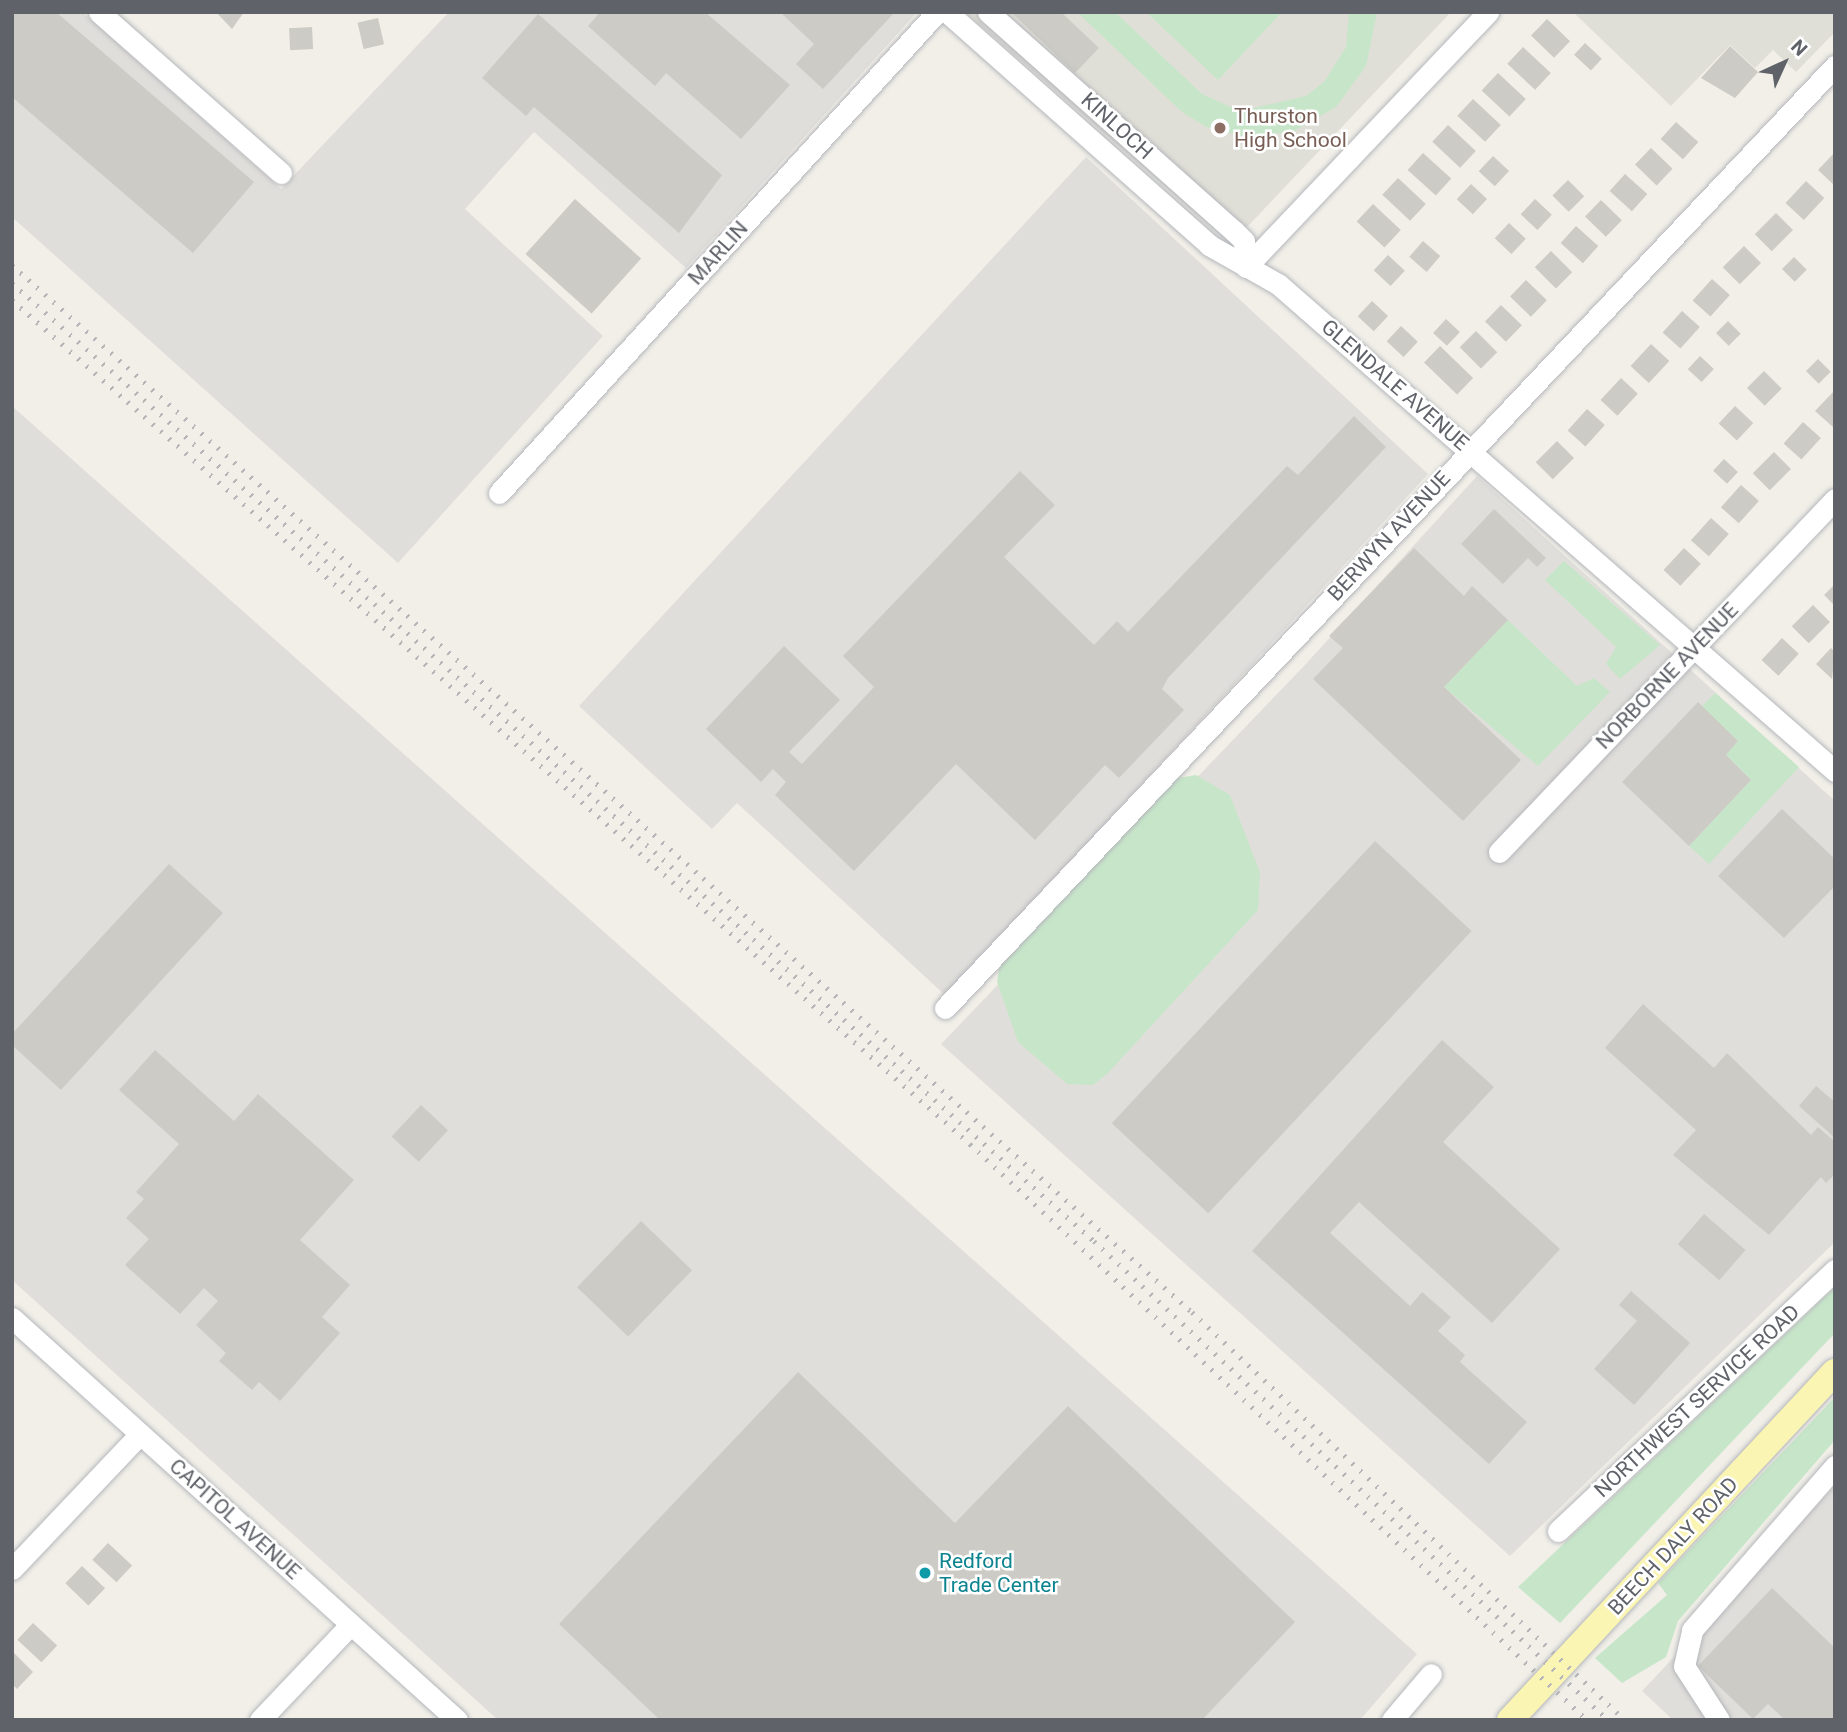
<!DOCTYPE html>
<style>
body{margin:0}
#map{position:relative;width:1847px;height:1732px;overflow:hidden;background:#f1efe8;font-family:Roboto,sans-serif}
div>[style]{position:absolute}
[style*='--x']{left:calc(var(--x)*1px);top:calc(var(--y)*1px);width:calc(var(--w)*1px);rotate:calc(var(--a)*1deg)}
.industrial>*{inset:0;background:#e0deda}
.education>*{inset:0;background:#e0dfd7}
.green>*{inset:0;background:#c7e6c9}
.building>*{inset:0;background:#cccbc5;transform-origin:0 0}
.roads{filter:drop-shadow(0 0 2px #b5b7bc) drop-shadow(0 0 2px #b5b7bc)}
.minor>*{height:21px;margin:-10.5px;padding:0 10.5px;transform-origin:10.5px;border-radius:10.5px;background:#fff}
.major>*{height:26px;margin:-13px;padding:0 13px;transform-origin:13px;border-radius:13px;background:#fbf5b3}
.rail>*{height:5px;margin-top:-2.5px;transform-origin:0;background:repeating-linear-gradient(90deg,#b6b6b8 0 2px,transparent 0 11px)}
.dots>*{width:19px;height:19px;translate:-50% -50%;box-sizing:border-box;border:4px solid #fff;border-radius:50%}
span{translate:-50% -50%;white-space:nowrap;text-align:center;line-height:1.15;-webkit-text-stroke:5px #fff;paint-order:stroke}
.education-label{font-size:21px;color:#785e54}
.left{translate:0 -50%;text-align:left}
.street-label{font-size:21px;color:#5f6268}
.culture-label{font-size:21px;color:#0d838f}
.frame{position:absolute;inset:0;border:14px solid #5f6268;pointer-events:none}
.north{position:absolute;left:1749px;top:28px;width:70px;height:70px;-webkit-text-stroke:5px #fff;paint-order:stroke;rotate:45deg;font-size:19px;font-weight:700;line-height:28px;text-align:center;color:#5f6268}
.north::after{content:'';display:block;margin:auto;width:24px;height:32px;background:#5f6268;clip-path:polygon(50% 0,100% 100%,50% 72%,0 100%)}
</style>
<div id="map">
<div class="industrial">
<i style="clip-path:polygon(12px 12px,82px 12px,281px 189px,449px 12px,917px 12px,686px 268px,534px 132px,465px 209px,603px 336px,398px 563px,12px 217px)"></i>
<i style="clip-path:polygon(1086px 157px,1428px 474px,946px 996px,737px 803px,712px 829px,579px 706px)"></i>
<i style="clip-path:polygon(12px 406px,1417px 1654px,1360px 1720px,498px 1720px,12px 1280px)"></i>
<i style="clip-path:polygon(1477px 476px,1835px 801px,1835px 1242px,1510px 1556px,941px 1044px,1303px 667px)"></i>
<i style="clip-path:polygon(1835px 1486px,1835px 1720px,1673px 1720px,1642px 1691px)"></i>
</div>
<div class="education">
<i style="clip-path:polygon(965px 12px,1451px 12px,1231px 244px)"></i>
<i style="clip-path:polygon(1573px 12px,1835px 12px,1835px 32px,1796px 72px,1773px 50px,1755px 68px,1730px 45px,1671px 106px)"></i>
</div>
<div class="green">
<i style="clip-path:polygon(1077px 12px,1115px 12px,1202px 94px,1240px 111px,1306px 96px,1324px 82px,1346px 47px,1349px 12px,1376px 12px,1376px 18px,1366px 66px,1336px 107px,1294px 131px,1246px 137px,1206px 127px,1182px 112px)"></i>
<i style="clip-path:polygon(1146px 12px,1282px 12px,1218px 80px)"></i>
<i style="clip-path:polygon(1564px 561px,1660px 645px,1620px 679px,1606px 664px,1616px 647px,1545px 580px)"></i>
<i style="clip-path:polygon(1508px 620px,1577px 686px,1594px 678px,1610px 692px,1538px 766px,1444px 687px)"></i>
<i style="clip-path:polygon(1715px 693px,1799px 767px,1709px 864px,1689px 846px,1751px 780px,1726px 755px,1738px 741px,1702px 706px)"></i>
<i style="clip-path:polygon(1196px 775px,1230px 795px,1260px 872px,1258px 910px,1108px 1073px,1093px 1085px,1067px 1084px,1018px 1042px,997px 982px,1000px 962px,1172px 779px)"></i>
<i style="clip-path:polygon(1835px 1287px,1835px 1333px,1560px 1623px,1518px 1587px)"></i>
<i style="clip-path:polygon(1835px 1397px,1835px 1440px,1678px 1621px,1666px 1657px,1622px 1683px,1595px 1658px,1667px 1595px,1658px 1583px)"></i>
</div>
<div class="building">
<i style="clip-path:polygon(12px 12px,56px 12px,254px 182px,193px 253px,12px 97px)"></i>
<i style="clip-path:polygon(216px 12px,244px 12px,232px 29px)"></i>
<i style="clip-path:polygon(600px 12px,705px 12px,790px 85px,741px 139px,666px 73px,655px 86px,588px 26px)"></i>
<i style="clip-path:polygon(780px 12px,895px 12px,823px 89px,796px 64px,814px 44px)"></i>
<i style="clip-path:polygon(1011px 12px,1061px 12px,1099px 48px,1075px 73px)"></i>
<i style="clip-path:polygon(538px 14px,722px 175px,679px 233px,534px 107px,526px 116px,482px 78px)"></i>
<i style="left:378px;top:18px;width:27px;height:21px;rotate:77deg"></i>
<i style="left:1547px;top:19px;width:32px;height:23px;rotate:44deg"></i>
<i style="left:312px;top:27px;width:22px;height:23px;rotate:87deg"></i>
<i style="left:1585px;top:43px;width:23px;height:16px;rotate:43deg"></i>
<i style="clip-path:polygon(1730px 46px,1758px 72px,1735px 98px,1701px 78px)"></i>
<i style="left:1523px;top:47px;width:38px;height:23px;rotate:43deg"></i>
<i style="left:1498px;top:73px;width:38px;height:24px;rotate:43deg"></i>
<i style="left:1473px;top:99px;width:38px;height:23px;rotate:43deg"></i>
<i style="left:1676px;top:122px;width:30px;height:23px;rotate:42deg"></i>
<i style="left:1448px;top:125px;width:38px;height:23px;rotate:43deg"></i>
<i style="left:1651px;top:148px;width:30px;height:23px;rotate:44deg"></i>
<i style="clip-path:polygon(1835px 152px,1835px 186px,1818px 170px)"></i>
<i style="left:1423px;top:153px;width:38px;height:23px;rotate:42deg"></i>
<i style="left:1493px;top:156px;width:22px;height:21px;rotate:43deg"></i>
<i style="left:1625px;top:174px;width:30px;height:23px;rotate:42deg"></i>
<i style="left:1398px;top:178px;width:38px;height:23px;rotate:43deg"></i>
<i style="left:1568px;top:180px;width:23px;height:22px;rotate:45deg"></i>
<i style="left:1806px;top:181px;width:25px;height:30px;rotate:43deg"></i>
<i style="left:1471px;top:184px;width:22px;height:21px;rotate:43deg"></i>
<i style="left:575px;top:199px;width:89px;height:74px;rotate:42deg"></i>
<i style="left:1535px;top:199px;width:23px;height:21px;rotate:43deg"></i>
<i style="left:1601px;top:200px;width:29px;height:23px;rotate:44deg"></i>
<i style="left:1373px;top:204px;width:38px;height:24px;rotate:43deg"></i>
<i style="left:1776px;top:213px;width:24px;height:30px;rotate:45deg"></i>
<i style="left:1509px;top:223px;width:23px;height:21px;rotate:43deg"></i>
<i style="left:1576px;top:226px;width:30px;height:23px;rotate:42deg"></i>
<i style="left:1423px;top:241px;width:23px;height:21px;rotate:41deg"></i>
<i style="left:1744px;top:246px;width:24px;height:30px;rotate:45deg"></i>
<i style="left:1551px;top:251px;width:30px;height:23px;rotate:45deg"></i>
<i style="left:1388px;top:255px;width:23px;height:21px;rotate:43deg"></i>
<i style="left:1794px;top:257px;width:18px;height:17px;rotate:45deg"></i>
<i style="left:1712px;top:279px;width:24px;height:29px;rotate:42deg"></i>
<i style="left:1526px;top:280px;width:29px;height:23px;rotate:44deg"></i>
<i style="left:1372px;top:301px;width:22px;height:21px;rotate:43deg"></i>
<i style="left:1501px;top:305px;width:29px;height:23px;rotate:44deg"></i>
<i style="left:1682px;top:311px;width:24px;height:29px;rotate:42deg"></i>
<i style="left:1446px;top:319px;width:19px;height:19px;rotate:43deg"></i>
<i style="left:1728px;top:321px;width:18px;height:17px;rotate:45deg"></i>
<i style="left:1401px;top:326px;width:23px;height:21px;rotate:43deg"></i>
<i style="left:1476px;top:331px;width:30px;height:23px;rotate:45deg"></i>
<i style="left:1651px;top:344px;width:25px;height:30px;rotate:43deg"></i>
<i style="left:1440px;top:346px;width:46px;height:23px;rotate:44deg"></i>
<i style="left:1700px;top:356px;width:19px;height:18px;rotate:43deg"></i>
<i style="left:1818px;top:359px;width:18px;height:17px;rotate:45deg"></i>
<i style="left:1764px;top:371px;width:25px;height:24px;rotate:45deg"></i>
<i style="left:1621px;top:378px;width:23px;height:30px;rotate:43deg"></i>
<i style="clip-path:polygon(1835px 390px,1835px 425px,1833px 427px,1815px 411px)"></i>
<i style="left:1735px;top:406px;width:25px;height:24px;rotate:43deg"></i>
<i style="left:1587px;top:409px;width:24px;height:29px;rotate:42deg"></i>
<i style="clip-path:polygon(1354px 416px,1386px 447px,1168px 678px,1162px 689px,1184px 710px,1119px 778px,1105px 765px,1035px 840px,956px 764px,854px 871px,775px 795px,786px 782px,773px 769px,761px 782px,706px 729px,784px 646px,840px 700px,789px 752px,802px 764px,874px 687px,843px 656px,1020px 471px,1055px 505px,1004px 557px,1094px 645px,1117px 621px,1128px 632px,1287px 466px,1298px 475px)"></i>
<i style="left:1803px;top:422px;width:24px;height:29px;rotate:42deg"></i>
<i style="left:1557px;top:441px;width:24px;height:30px;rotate:45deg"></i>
<i style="left:1774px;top:452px;width:24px;height:30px;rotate:45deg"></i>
<i style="left:1724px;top:459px;width:19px;height:16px;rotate:43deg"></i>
<i style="left:1741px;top:485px;width:24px;height:30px;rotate:42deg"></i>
<i style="clip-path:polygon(1494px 509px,1546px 558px,1537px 567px,1528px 558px,1503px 584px,1461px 544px)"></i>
<i style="left:1711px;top:518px;width:24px;height:30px;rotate:42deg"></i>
<i style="clip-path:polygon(1414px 548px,1464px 596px,1472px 586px,1508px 620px,1444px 687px,1521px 760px,1463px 821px,1313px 679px,1343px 648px,1329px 636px)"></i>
<i style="left:1684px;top:548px;width:23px;height:30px;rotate:43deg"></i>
<i style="clip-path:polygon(1835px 584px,1835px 606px,1824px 595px)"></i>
<i style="left:1813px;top:605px;width:24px;height:30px;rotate:45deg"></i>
<i style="left:1782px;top:638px;width:23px;height:30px;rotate:43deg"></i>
<i style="clip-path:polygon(1831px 648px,1835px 652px,1832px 679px,1816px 664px)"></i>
<i style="clip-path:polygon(1698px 702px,1738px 741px,1726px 755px,1751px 780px,1689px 846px,1622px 782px)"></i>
<i style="clip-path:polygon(1782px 809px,1835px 859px,1835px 886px,1784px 938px,1718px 876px)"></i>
<i style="left:1375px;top:841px;width:132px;height:386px;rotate:43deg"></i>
<i style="clip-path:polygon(169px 864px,223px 913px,61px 1090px,12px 1045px,12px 1034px)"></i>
<i style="clip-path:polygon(1643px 1004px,1714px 1068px,1727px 1053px,1811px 1135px,1818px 1127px,1835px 1142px,1835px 1174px,1826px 1183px,1821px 1177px,1769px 1235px,1673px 1155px,1696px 1130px,1605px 1048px)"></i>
<i style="clip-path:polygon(1442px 1040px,1494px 1087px,1443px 1142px,1560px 1249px,1492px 1323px,1359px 1202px,1330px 1233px,1410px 1306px,1422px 1292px,1451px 1317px,1438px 1331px,1465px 1355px,1460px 1362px,1527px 1422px,1489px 1464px,1252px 1251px)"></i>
<i style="clip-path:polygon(155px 1050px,234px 1121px,258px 1094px,354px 1180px,300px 1240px,350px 1285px,322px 1317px,340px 1333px,280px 1401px,259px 1382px,252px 1390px,219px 1361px,226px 1353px,196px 1325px,218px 1301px,204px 1288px,180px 1314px,125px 1265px,149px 1239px,126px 1218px,144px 1199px,136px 1192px,179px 1144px,119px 1090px)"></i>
<i style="clip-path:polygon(1816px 1086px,1835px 1102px,1835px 1138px,1799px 1106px)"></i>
<i style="left:421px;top:1105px;width:37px;height:43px;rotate:43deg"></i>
<i style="left:1704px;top:1214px;width:55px;height:40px;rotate:41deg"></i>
<i style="left:641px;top:1221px;width:71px;height:92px;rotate:44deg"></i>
<i style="clip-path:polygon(1631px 1291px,1690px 1343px,1634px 1405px,1594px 1369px,1637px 1321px,1619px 1305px)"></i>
<i style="clip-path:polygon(798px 1372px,955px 1523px,1068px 1406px,1295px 1622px,1202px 1720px,660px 1720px,559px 1624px)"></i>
<i style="left:108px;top:1543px;width:33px;height:23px;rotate:43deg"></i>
<i style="left:82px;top:1566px;width:32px;height:24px;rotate:44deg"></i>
<i style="clip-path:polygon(1772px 1588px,1835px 1648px,1835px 1720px,1785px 1720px,1768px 1704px,1753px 1719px,1698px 1666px)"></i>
<i style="left:33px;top:1623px;width:33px;height:23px;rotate:43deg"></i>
<i style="clip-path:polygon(12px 1651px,33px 1672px,17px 1689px,12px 1684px)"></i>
</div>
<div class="roads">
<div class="minor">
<i style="--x:99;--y:12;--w:243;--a:41.5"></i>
<i style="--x:947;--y:12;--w:351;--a:41.6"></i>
<i style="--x:1209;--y:245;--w:79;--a:29.5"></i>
<i style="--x:1278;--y:284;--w:740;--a:41.16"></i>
<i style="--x:988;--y:12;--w:329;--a:41.7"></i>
<i style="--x:1234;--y:231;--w:14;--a:45"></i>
<i style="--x:1244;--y:241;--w:26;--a:86"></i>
<i style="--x:1246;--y:267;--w:352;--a:-46.5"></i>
<i style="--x:499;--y:493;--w:651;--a:-47.68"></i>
<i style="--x:1499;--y:852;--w:487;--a:-46.4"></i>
<i style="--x:945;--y:1008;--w:1296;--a:-46.63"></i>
<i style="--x:12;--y:1318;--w:600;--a:42.09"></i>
<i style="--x:1558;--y:1531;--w:381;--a:-43.3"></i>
<i style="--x:12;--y:1569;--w:186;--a:-46.5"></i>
<i style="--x:260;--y:1720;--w:132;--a:-46.5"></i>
<i style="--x:1392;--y:1720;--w:60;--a:-49.7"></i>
<i style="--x:1719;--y:1720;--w:64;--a:-122.9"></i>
<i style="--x:1684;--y:1666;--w:37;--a:-77"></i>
<i style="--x:1692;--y:1630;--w:218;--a:-48.9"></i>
</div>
<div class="major">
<i style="--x:1510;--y:1720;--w:476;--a:-47"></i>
</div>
</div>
<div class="rail">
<i style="--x:12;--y:265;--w:1578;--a:41.58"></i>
<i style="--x:1192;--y:1312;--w:595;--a:43.3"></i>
<i style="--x:12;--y:283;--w:1445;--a:41.52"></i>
<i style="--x:1094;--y:1241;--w:703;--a:42.98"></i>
<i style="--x:12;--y:300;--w:1277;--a:41.38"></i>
<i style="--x:970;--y:1144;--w:844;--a:43.03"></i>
</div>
<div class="dots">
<i style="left:1220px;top:128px;background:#8d6e63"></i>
<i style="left:925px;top:1573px;background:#0f9aa8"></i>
</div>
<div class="education-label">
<span class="left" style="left:1234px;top:128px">Thurston<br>High School</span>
</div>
<div class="street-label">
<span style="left:1117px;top:126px;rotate:42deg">KINLOCH</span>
<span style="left:718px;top:253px;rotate:-48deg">MARLIN</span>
<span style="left:1395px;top:385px;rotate:41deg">GLENDALE AVENUE</span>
<span style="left:1389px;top:536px;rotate:-47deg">BERWYN AVENUE</span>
<span style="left:1667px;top:676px;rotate:-46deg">NORBORNE AVENUE</span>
<span style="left:1697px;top:1401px;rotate:-43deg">NORTHWEST SERVICE ROAD</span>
<span style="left:235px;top:1519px;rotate:42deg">CAPITOL AVENUE</span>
<span style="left:1673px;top:1546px;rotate:-47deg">BEECH DALY ROAD</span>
</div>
<div class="culture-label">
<span class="left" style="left:939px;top:1573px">Redford<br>Trade Center</span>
</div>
<div class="frame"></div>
<div class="north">N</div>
</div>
